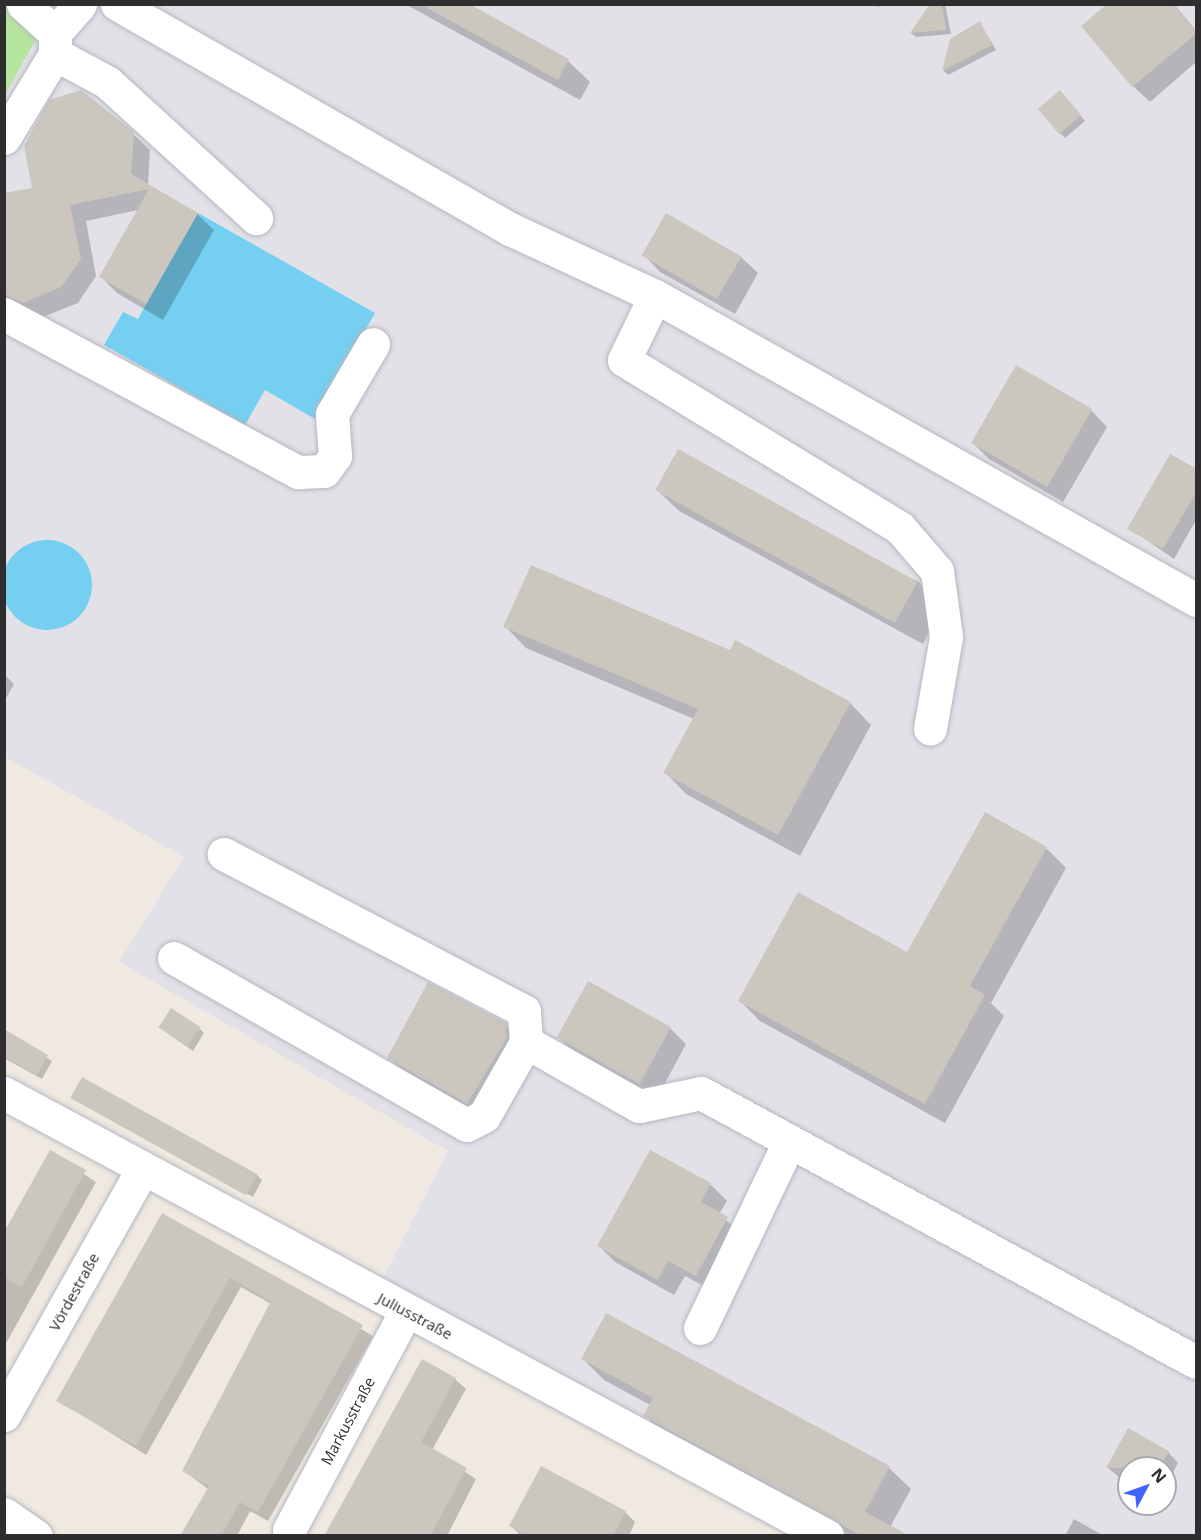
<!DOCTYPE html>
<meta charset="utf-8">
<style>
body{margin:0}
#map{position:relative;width:1201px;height:1540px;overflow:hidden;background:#efe9e1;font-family:"Open Sans",sans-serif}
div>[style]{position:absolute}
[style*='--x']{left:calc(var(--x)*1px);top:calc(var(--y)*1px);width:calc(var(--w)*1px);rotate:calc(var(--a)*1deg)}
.industrial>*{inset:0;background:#e3e1e8}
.green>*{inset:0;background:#b6e59e}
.water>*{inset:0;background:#75cff0}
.round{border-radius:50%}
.shadow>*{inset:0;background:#0003}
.building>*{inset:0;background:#cbc7bf;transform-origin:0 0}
.roads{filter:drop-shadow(0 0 2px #b4b7c1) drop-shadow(0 0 2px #b4b7c1)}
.minor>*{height:33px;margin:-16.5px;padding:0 16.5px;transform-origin:16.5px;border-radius:16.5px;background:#fff}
span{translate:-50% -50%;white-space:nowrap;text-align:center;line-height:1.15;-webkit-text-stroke:6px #fff;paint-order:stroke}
.street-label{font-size:15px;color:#2e2e2e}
.frame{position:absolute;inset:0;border:6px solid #2e2e2e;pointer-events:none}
.north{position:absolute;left:1117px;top:1456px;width:60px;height:60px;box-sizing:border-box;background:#fff;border:2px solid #ababab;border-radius:50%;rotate:49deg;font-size:16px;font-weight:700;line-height:24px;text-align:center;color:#2e2e2e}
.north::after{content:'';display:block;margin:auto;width:21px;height:27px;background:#4264fb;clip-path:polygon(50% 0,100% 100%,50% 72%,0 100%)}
</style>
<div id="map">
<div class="industrial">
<i style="clip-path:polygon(evenodd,5px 5px,1196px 5px,1196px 1535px,853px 1535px,383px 1278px,448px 1151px,119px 962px,184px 857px,5px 757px,4px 95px,39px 34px,5px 5px,1129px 1468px,1165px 1468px,1165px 1504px,1129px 1504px,1129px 1468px)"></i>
</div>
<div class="green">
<i style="clip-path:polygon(5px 4px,39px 34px,5px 95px,4px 5px)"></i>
</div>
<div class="water">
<i style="clip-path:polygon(198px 213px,375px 313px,315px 419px,265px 390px,245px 425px,104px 345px,123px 312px,138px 319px)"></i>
<i class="round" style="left:2px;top:540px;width:90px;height:90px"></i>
</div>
<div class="shadow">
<i style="clip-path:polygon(405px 4px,466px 4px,568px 61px,590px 82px,580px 100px)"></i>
<i style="clip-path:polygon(864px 4px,882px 4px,879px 7px)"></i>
<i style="clip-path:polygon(932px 4px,945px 4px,951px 34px,916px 37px,911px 33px)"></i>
<i style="clip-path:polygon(1109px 4px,1174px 4px,1196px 31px,1196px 62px,1150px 102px,1133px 86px)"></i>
<i style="clip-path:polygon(980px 23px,996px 50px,948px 75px,944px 71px,951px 40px)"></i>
<i style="clip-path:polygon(1065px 97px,1085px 121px,1065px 138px,1060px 133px)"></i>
<i style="clip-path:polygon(133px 134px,150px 150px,148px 185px,197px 214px,214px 230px,163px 320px,117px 293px,101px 277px,138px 210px,86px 221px,96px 276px,78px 303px,40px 318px,4px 304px,4px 195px,33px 189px)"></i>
<i style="clip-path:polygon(644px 255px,741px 257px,758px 273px,735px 314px,660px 272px)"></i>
<i style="clip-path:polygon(1091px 410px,1107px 427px,1063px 502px,989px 459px,973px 443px)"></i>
<i style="clip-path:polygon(1196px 471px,1196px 520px,1174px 559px,1129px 528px)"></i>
<i style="clip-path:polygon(657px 490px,918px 581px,941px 610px,923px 644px,679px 511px)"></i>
<i style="clip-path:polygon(505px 626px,850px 703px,871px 725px,800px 856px,686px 794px,665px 772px,694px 719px,526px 648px)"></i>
<i style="clip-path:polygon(4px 674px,14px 684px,4px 702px)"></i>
<i style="clip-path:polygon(1046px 848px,1066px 868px,991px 1003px,1004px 1016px,945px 1123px,760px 1021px,740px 1001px,907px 954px)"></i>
<i style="clip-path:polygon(505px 1024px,522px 1041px,484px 1119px,405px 1074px,389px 1057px)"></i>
<i style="clip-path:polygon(160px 1028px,199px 1028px,204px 1033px,193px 1051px)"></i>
<i style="clip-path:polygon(670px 1028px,686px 1044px,656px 1100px,575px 1054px,559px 1038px)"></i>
<i style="clip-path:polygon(4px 1031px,52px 1061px,42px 1079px,4px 1058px)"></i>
<i style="clip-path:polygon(73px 1097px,257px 1175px,262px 1180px,253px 1197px)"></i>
<i style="clip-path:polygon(50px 1152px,96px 1182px,4px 1347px,4px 1235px)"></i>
<i style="clip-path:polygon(710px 1184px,727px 1201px,719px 1214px,743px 1235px,713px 1291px,685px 1276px,674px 1295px,615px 1262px,599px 1246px)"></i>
<i style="clip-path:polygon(162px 1215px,373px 1336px,268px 1521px,250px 1511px,237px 1536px,182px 1536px,208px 1489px,184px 1471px,271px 1304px,241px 1287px,146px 1455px,58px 1400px)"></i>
<i style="clip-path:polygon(606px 1315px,889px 1468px,911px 1489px,889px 1529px,896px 1536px,847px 1536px,666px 1437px,645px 1415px,650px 1405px,604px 1380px,583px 1359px)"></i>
<i style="clip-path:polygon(455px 1379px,466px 1389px,432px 1450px,476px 1479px,447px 1536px,326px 1536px)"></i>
<i style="clip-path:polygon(1168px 1452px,1178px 1463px,1165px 1487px,1165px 1468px,1129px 1468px,1129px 1485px,1108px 1468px)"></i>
<i style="clip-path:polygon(625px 1512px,635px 1522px,629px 1536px,521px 1536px,511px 1526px)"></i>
<i style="clip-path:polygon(1074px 1519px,1104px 1536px,1065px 1536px)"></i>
</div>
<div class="building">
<i style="clip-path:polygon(420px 4px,469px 4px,569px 59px,558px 80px)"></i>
<i style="clip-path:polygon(930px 4px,942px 4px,946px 30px,910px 33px)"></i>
<i style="clip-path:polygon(1107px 4px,1173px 4px,1197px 33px,1132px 87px,1081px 26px)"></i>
<i style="clip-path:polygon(980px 21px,992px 45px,942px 71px,950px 39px)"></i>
<i style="clip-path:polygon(81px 90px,134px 132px,131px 174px,198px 213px,146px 304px,99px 277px,149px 189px,70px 205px,81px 259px,61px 287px,23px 303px,4px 295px,4px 193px,32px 188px,24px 146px,49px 100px)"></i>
<i style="left:1060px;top:90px;width:33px;height:29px;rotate:50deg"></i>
<i style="left:666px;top:213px;width:87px;height:49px;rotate:30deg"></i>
<i style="left:1016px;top:365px;width:88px;height:90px;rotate:30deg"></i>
<i style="left:678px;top:449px;width:274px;height:47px;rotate:29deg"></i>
<i style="clip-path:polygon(1170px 454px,1197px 469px,1197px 491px,1163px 549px,1127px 529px)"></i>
<i style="clip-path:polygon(531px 565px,730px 650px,735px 640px,851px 702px,778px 835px,663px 773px,698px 709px,503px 627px)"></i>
<i style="clip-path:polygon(985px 812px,1047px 847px,970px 986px,985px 995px,925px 1104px,738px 1001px,798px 892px,907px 952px)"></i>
<i style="left:588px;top:981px;width:95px;height:65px;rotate:29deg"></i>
<i style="clip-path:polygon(428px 982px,506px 1023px,507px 1038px,467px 1104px,387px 1058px)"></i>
<i style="left:171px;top:1008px;width:35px;height:23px;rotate:33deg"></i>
<i style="clip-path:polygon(4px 1029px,48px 1055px,37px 1075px,4px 1057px)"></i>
<i style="left:82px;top:1077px;width:201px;height:24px;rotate:29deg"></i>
<i style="clip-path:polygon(50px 1150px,86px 1170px,22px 1287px,4px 1277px,4px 1232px)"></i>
<i style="clip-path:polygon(650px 1150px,711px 1183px,701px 1202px,728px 1217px,696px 1276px,668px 1261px,658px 1280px,597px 1246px)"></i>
<i style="clip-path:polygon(162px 1213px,363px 1325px,258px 1512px,240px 1502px,221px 1536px,180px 1536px,209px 1486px,182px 1471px,271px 1301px,230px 1278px,136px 1446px,56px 1401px)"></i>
<i style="clip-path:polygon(606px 1313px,890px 1466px,865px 1512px,910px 1536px,862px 1536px,643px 1416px,653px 1398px,581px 1359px)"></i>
<i style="clip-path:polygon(422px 1359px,456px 1378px,421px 1442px,467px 1468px,430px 1536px,324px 1536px)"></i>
<i style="clip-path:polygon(1128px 1428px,1169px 1451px,1159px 1468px,1106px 1468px)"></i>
<i style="clip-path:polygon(541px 1466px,626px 1511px,613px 1536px,527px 1536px,509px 1526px)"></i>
</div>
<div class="roads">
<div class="minor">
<i style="--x:23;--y:4;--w:43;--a:42.2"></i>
<i style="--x:117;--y:4;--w:455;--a:29.8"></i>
<i style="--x:512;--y:230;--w:157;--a:24.8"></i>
<i style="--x:655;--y:296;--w:621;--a:29.33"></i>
<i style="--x:55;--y:54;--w:59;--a:28.3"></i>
<i style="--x:107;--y:82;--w:202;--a:42.4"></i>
<i style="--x:4;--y:138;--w:98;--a:-58.7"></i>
<i style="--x:55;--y:54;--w:21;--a:-90"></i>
<i style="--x:55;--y:33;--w:38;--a:-49"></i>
<i style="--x:655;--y:296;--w:71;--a:115.8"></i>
<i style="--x:624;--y:360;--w:323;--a:31.3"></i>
<i style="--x:900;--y:528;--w:57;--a:49.3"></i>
<i style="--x:937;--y:571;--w:67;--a:82.2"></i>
<i style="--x:946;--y:637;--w:93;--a:99.9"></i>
<i style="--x:4;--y:314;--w:334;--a:28.3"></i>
<i style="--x:298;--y:472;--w:26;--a:-2"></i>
<i style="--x:324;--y:471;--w:19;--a:-54"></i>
<i style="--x:335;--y:456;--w:42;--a:-94.1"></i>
<i style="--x:332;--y:414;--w:81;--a:-59.6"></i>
<i style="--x:174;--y:958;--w:337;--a:29.7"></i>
<i style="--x:467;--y:1125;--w:19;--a:-28"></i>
<i style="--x:484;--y:1116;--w:85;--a:-60.4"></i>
<i style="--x:526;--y:1042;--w:31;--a:-94"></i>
<i style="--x:524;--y:1011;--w:339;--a:-152.4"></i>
<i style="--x:526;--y:1042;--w:130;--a:29.5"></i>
<i style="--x:639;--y:1106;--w:63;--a:-11.8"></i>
<i style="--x:701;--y:1093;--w:563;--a:28.52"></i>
<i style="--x:4;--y:1093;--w:935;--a:28.29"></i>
<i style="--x:700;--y:1328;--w:206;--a:-64.4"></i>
<i style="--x:4;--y:1415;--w:283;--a:-60.6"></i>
<i style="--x:4;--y:1514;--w:39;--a:35"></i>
<i style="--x:289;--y:1530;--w:248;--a:-61.9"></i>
</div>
</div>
<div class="street-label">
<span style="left:74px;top:1292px;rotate:-61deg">Vördestraße</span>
<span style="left:415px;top:1316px;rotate:28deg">Juliusstraße</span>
<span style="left:348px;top:1421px;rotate:-62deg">Markusstraße</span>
</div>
<div class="frame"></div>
<div class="north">N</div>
</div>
